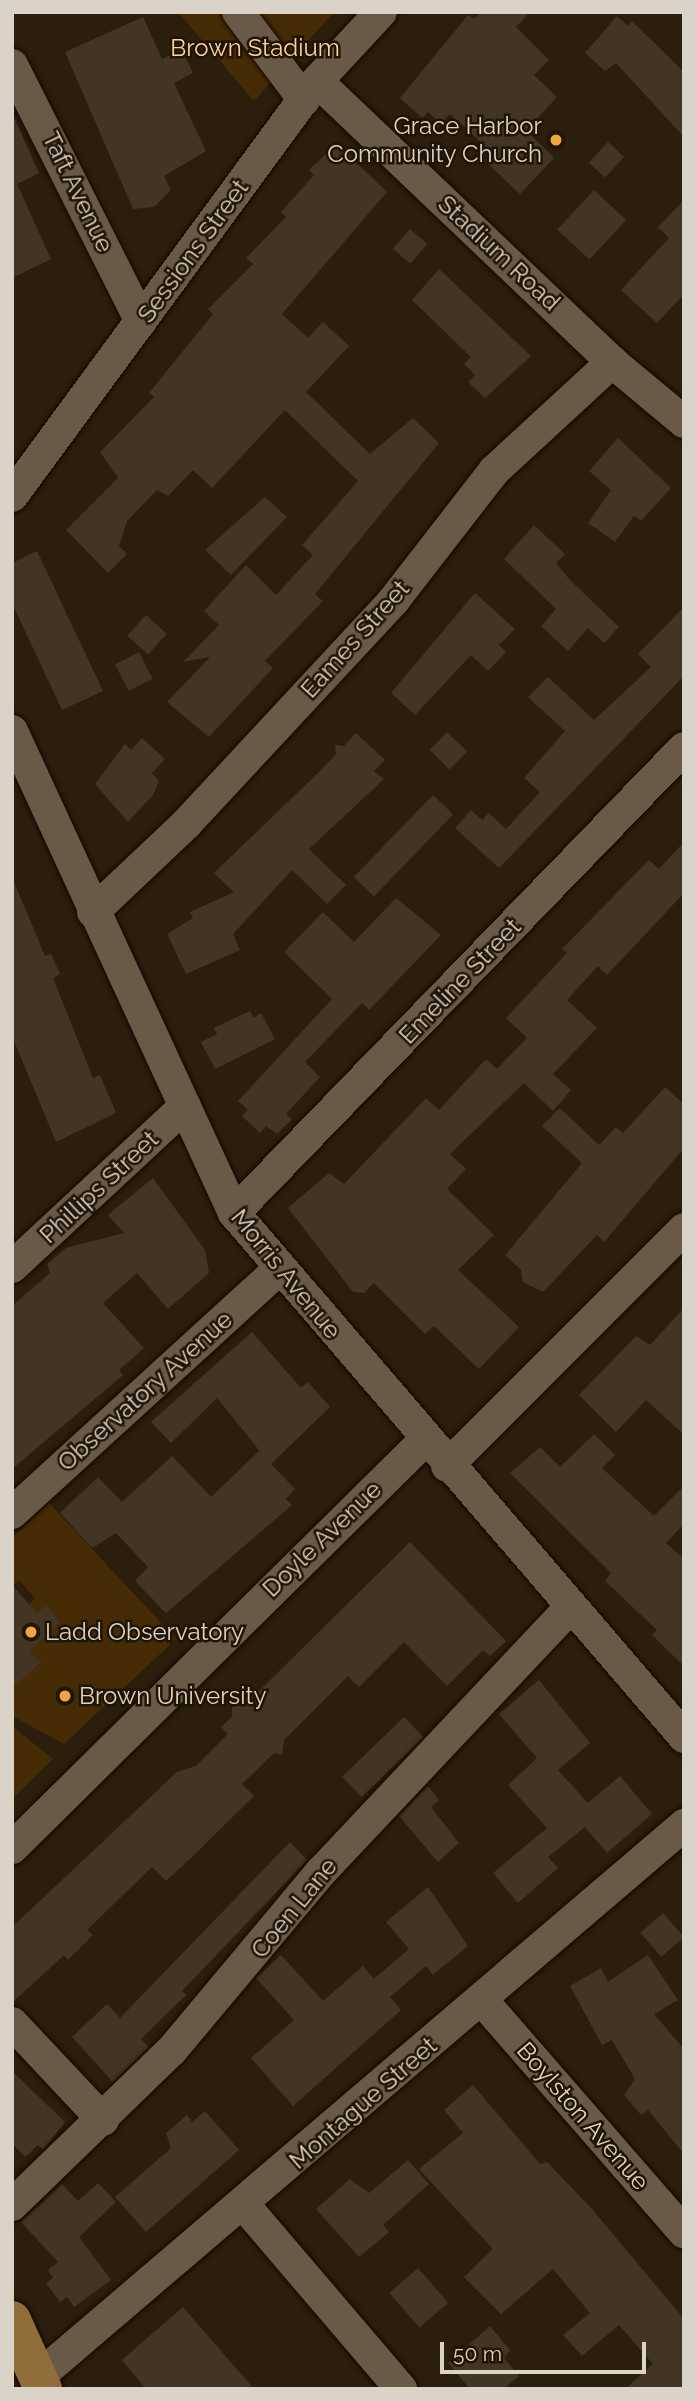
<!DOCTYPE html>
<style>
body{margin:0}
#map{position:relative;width:696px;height:2401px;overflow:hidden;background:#2b1e0d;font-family:Raleway,sans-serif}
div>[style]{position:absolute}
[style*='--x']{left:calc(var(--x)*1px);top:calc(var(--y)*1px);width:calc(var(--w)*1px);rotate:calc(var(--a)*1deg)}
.green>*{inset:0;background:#462c05}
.building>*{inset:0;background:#433524;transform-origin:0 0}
.roads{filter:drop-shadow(0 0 2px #130700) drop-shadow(0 0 2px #130700)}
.minor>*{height:32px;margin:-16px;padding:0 16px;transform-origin:16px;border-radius:16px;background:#695a48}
.major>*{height:38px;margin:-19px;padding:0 19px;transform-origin:19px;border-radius:19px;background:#916d3a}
.dots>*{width:19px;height:19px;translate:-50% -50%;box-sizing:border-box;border:4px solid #211404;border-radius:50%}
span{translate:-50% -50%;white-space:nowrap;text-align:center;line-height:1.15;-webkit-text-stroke:5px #211404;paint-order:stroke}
.park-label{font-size:24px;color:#fcd29d}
.poi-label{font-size:24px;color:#dbd3c8}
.right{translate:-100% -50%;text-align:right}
.left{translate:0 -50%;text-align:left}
.street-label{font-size:24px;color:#dbd3c8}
.frame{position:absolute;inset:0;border:14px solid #dbd3c8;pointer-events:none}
.scale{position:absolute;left:440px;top:2342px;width:206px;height:32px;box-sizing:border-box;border:4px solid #dbd3c8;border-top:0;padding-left:9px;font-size:21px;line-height:24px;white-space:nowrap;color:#dbd3c8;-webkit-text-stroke:5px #211404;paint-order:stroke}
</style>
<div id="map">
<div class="green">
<i style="clip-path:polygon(178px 12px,334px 12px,254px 101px)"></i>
<i style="clip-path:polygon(49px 1503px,176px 1639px,64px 1744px,12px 1716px,12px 1687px,40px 1664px,30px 1651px,60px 1622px,46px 1605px,37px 1613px,29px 1605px,35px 1598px,19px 1580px,12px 1586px,12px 1538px)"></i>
<i style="clip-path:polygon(12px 1726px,53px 1759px,12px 1799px)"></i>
</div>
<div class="building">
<i style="clip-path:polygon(482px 12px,530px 12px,516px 27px,549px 60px,534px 75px,557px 97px,526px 130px,554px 158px,520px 194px,486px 162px,494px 154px,450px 114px,441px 124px,428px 112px,422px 118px,400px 98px,468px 15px,474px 19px)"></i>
<i style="clip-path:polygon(617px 16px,628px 26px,632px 21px,684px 72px,684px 137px,616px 63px,605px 71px,585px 53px)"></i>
<i style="clip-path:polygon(143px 17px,162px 59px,182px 50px,193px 73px,174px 83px,206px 151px,164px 176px,171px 190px,154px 207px,133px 209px,65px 52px)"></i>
<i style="clip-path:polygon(12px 113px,39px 173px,17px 184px,51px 259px,12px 278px)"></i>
<i style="left:608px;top:142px;width:22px;height:28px;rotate:43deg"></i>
<i style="clip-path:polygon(337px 144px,387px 192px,282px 314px,308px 338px,323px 322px,349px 346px,306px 392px,370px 454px,413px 418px,439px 443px,315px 594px,323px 601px,265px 661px,273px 668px,209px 737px,167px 702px,210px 657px,183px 662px,219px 625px,204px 611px,246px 565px,276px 595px,313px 555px,302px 545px,358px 481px,285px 410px,212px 488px,193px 470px,168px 496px,157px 490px,127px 521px,119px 546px,127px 554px,108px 573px,66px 530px,118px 478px,100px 452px,154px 397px,149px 393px,213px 314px,208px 309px,253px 264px,246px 258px,286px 217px,281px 212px,314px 175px,309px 170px)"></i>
<i style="left:594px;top:190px;width:44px;height:54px;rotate:43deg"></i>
<i style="clip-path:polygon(684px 200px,684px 294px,657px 323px,621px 290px,669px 238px,658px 227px)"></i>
<i style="left:410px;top:229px;width:23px;height:26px;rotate:41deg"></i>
<i style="clip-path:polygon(439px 269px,531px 356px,485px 398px,468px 382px,475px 375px,464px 364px,471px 357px,412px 300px)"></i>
<i style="clip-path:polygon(618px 438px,671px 488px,641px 521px,634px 516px,615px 542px,588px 523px,611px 490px,589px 471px)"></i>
<i style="clip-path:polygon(265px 497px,287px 517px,231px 575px,205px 550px)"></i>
<i style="clip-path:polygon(534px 525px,565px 554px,556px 563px,570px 580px,619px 627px,604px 643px,588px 628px,568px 651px,541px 626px,556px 609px,504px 559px)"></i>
<i style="clip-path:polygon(37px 551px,103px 691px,62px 710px,12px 603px,12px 563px)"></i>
<i style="clip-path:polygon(475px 593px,515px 629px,499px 645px,506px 652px,488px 671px,471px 655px,415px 715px,391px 693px)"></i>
<i style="clip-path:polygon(684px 607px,684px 676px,499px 868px,455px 828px,471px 810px,482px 820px,489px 813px,506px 829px,540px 792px,524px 778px,565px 731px,528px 697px,548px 677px,594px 720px,651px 667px,638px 654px)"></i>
<i style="left:146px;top:615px;width:28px;height:28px;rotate:42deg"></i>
<i style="left:139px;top:652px;width:30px;height:27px;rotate:63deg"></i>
<i style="left:447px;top:732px;width:28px;height:25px;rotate:44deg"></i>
<i style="clip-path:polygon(356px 733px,385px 760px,374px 771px,384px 779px,309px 849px,346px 885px,327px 904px,292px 870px,233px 934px,240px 950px,186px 974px,167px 934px,193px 918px,190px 912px,234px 892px,214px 873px,318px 773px,336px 754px,335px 745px,344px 746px)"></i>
<i style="clip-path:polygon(142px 738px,165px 759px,152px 773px,159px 781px,153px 795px,128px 822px,95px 784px,125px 744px,131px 750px)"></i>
<i style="left:433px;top:795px;width:28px;height:114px;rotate:44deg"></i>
<i style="clip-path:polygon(684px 842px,684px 893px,607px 975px,598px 966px,567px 1000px,597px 1028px,553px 1074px,571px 1090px,553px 1111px,524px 1083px,450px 1154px,466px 1169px,447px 1189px,494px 1235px,458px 1270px,519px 1327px,479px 1369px,434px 1326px,425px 1334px,374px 1283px,364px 1293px,353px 1292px,288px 1208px,329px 1173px,344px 1184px,426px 1098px,439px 1110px,486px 1059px,497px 1069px,527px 1038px,506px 1018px,567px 953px,562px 949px,649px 860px,659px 869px)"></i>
<i style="clip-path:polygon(12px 877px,45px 956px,51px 954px,60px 974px,53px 978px,93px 1078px,100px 1075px,116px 1113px,56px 1142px,12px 1036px)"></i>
<i style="clip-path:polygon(396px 898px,441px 935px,369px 1010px,362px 1003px,305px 1062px,320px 1077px,286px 1114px,292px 1119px,277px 1134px,266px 1126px,260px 1133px,242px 1116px,248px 1110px,238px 1101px,332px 999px,284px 952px,323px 912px,354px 942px)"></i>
<i style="clip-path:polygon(250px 1011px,254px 1018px,261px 1013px,275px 1039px,215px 1069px,201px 1042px,217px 1034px,214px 1028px)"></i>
<i style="clip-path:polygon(665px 1087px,684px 1104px,684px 1148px,604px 1242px,597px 1235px,543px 1292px,523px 1282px,521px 1270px,505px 1255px,582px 1163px,542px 1126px,560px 1108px,599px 1145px,616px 1127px,623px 1133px)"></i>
<i style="clip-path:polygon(153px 1178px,205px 1250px,209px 1273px,168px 1309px,137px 1273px,103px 1303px,144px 1348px,119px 1370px,123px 1375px,12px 1469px,12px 1306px,50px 1273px,47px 1264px,66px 1248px,124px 1233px,108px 1215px)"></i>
<i style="clip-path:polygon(684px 1308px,684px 1435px,646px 1400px,616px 1432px,579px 1395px,636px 1336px,650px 1345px)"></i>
<i style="clip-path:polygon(252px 1332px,301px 1388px,308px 1382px,330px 1407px,271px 1464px,295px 1489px,286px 1499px,292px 1505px,166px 1613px,135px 1581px,148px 1567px,116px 1533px,92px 1548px,60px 1513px,98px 1477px,122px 1502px,172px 1456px,211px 1497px,259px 1451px,263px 1455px,217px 1398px,171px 1443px,151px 1422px)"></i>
<i style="clip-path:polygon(594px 1434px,615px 1455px,602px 1468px,654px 1516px,684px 1486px,684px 1524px,666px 1543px,684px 1559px,684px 1666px,652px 1635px,657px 1630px,605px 1581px,611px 1573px,510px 1473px,540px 1447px,560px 1467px)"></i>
<i style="clip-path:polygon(410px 1542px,506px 1641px,490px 1656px,483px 1650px,447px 1686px,404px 1642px,359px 1687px,348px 1676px,284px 1740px,282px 1755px,274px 1753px,242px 1784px,254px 1796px,195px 1854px,166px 1881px,152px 1867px,87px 1930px,93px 1935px,68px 1960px,64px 1955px,12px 2003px,12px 1927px,177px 1772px,196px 1766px,228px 1734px,221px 1727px,232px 1717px,232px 1707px,245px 1705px)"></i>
<i style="clip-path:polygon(12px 1585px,37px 1613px,46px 1605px,60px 1622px,30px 1651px,41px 1663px,12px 1688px)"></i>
<i style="clip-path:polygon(539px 1680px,590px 1743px,558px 1770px,588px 1803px,620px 1776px,652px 1814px,607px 1853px,585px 1827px,548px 1857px,558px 1868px,518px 1903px,493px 1873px,547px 1828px,508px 1785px,537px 1758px,499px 1714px)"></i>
<i style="left:404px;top:1717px;width:28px;height:86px;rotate:46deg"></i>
<i style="clip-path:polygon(428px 1786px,439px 1800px,431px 1807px,459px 1843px,438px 1862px,399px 1816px)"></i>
<i style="clip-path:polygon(290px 1842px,307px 1860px,182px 1991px,186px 1995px,141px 2039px,149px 2047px,113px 2082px,72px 2037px,107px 2004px,120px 2018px)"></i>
<i style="clip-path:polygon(428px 1887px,468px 1946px,433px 1975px,426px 1966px,390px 1997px,401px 2010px,293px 2106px,251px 2058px,294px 2020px,256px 1978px,281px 1955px,323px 2001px,363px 1966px,374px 1979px,409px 1949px,386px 1922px)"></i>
<i style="left:663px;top:1913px;width:32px;height:30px;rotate:49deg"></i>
<i style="clip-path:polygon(648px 1955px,678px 2000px,654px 2014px,684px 2049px,684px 2154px,648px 2110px,641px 2115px,624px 2095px,635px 2079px,612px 2040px,602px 2045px,570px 1986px,601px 1968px,608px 1982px)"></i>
<i style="clip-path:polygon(12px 2071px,65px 2122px,43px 2150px,38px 2145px,25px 2157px,12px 2143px)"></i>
<i style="clip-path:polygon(473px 2085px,540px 2164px,547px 2162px,591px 2208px,684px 2319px,684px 2389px,625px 2389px,653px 2364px,619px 2325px,582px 2356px,563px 2335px,590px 2313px,553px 2269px,501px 2314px,464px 2277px,493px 2249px,419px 2169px,463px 2133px,444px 2110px)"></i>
<i style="clip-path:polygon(205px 2111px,239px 2150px,146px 2232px,115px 2197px,171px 2148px,166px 2133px,187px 2115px,192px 2122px)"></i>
<i style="clip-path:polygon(408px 2160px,429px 2184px,383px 2225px,389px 2232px,359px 2257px,316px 2209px,350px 2179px,369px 2193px)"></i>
<i style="clip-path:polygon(98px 2183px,116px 2202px,79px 2237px,111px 2280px,74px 2307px,67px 2297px,60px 2302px,46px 2283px,53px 2278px,48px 2270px,58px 2262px,21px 2222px,62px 2184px,78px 2201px)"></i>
<i style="left:418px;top:2268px;width:46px;height:38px;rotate:49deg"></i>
<i style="clip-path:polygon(183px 2307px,254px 2389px,146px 2389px,122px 2360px)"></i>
<i style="clip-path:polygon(490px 2326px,510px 2350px,504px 2358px,519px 2376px,504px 2389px,470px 2389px,448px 2363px)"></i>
</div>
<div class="roads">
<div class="minor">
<i style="--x:238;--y:12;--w:110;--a:53.1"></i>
<i style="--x:12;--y:65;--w:287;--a:63.3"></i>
<i style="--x:317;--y:81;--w:407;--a:43.6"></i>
<i style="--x:612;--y:362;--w:94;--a:39.8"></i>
<i style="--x:12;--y:496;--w:515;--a:-53.69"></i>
<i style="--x:317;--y:81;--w:94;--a:-47.2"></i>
<i style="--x:12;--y:731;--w:531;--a:65.27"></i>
<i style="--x:234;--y:1213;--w:691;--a:49.34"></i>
<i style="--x:93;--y:912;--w:129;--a:-43.4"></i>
<i style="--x:187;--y:823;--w:304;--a:-47.1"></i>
<i style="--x:394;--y:600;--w:163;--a:-52.2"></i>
<i style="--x:494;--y:471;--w:161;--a:-42.7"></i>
<i style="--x:234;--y:1213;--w:647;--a:-45.94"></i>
<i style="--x:12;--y:1267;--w:236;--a:-42.9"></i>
<i style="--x:447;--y:1466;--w:335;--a:-45"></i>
<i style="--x:12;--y:1513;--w:360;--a:-42.4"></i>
<i style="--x:12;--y:1848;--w:581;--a:-44.65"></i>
<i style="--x:482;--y:2000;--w:308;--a:49"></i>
<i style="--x:12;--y:2023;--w:133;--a:46.8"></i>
<i style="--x:12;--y:2205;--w:223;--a:-44.1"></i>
<i style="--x:172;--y:2050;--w:232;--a:-50.1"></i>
<i style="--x:321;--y:1872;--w:364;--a:-46.7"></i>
<i style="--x:244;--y:2205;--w:242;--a:49.5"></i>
<i style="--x:38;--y:2377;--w:850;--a:-40.51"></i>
</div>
<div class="major">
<i style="--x:12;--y:2320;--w:76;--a:65.8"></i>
</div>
</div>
<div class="dots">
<i style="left:556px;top:140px;background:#efa73d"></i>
<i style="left:31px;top:1632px;background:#efa73d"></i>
<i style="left:65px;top:1696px;background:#efa73d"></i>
</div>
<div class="park-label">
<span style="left:255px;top:48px">Brown Stadium</span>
</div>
<div class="poi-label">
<span class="right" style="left:542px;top:140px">Grace Harbor<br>Community Church</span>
<span class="left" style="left:45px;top:1632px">Ladd Observatory</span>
<span class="left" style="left:79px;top:1696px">Brown University</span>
</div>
<div class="street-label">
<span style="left:78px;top:192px;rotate:64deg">Taft Avenue</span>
<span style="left:193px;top:251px;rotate:-54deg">Sessions Street</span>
<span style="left:499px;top:253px;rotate:43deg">Stadium Road</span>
<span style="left:355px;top:639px;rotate:-48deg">Eames Street</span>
<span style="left:460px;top:981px;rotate:-46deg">Emeline Street</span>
<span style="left:99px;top:1187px;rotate:-43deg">Phillips Street</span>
<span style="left:286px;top:1274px;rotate:51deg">Morris Avenue</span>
<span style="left:145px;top:1391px;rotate:-42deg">Observatory Avenue</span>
<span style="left:322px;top:1539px;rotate:-44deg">Doyle Avenue</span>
<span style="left:294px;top:1908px;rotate:-51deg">Coen Lane</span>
<span style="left:363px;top:2103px;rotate:-41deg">Montague Street</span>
<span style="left:583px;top:2116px;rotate:49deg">Boylston Avenue</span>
</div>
<div class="frame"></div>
<div class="scale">50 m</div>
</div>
